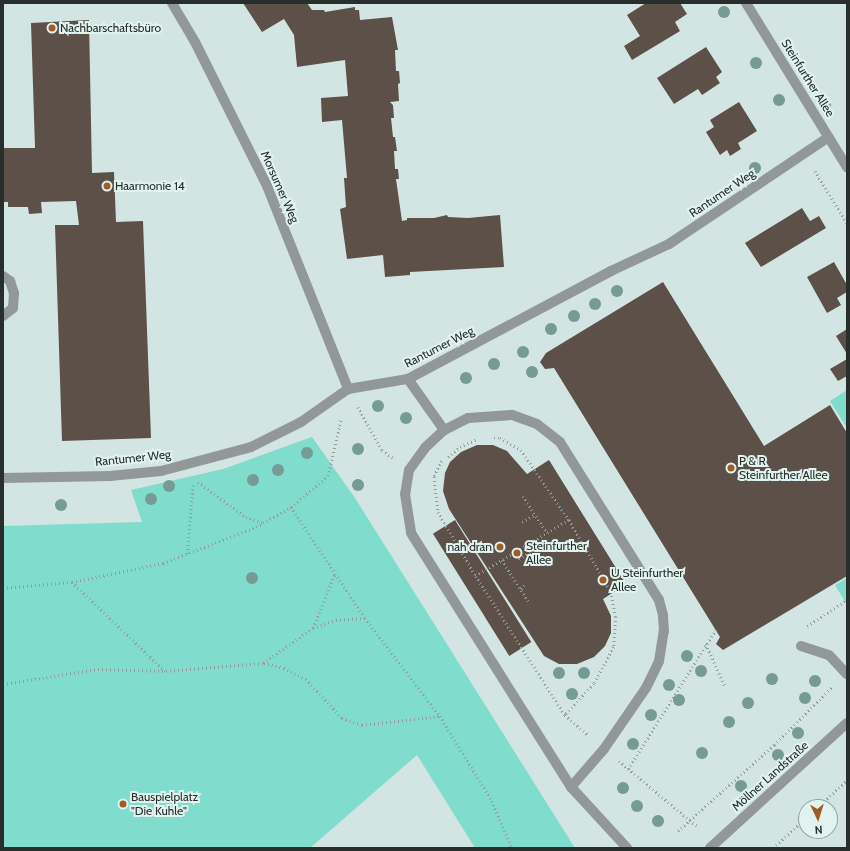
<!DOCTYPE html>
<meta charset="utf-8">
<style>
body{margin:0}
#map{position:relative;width:850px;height:851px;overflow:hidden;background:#d3e5e2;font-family:Cabin,sans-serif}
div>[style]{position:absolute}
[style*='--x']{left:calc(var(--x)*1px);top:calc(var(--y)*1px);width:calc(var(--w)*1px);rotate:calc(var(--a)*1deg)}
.green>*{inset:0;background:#80dccd}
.building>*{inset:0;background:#5c5048;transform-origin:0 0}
.path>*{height:2.5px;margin-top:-1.25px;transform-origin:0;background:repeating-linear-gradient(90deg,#919f9c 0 1px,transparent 0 4px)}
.service>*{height:10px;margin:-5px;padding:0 5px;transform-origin:5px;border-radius:5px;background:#919897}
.minor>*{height:10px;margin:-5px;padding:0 5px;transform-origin:5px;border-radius:5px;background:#919897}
.tertiary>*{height:10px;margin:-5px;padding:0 5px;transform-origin:5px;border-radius:5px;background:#919897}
.trees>*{width:12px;height:12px;margin:-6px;border-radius:50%;background:#769a94}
.dots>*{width:11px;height:11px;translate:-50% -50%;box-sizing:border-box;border:2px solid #e0f3ef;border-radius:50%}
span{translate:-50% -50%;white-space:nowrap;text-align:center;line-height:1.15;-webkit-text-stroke:4px #e0f3ef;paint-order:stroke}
.poi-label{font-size:12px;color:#272e2c}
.left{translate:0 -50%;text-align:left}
.right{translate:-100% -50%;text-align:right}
.street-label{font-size:12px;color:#272e2c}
.frame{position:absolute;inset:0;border:4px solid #272e2c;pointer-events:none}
.north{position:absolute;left:798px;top:799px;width:40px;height:40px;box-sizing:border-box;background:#e0f3ef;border:1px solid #96a4a1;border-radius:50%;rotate:176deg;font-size:11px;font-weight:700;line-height:16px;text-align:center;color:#272e2c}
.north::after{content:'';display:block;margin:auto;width:14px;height:18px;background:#9e5c29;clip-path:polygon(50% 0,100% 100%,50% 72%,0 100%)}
</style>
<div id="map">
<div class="green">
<i style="clip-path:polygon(847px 390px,847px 428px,830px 401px)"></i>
<i style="clip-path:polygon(312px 437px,355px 498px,575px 848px,475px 848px,417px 755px,310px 848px,3px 848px,3px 526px,142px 522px,131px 490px,223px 469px)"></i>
<i style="clip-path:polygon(847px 578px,847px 605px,835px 585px)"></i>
</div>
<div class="building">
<i style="clip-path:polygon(243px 3px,307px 3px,312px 10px,324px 10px,325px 12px,355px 7px,355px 10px,359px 10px,360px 20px,392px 17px,398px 50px,395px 50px,396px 71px,399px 71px,400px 83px,398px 84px,399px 101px,390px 102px,393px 105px,394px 118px,391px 118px,393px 137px,395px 137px,397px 151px,394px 151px,395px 169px,398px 169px,399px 179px,396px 179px,402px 221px,407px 220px,407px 218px,434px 218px,447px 215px,448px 217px,468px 218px,500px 215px,504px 267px,410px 272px,410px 275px,385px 277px,383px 255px,347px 259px,340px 209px,346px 207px,344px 178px,347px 178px,342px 120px,322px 122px,321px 98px,348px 96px,345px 60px,297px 67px,294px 35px,284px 19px,262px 32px)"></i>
<i style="clip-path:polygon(646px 3px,680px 3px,687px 14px,675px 22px,680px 31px,632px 60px,624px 46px,640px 36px,627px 15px)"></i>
<i style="clip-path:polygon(89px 20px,92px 173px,114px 172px,116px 222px,143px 221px,151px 438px,62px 441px,55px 225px,79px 225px,76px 201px,41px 202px,42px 213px,29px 214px,28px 207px,8px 207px,8px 202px,3px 202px,3px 148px,35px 148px,31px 23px)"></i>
<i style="clip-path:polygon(706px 47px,722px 72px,716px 77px,720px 83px,702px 95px,698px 89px,674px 104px,657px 78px)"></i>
<i style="clip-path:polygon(739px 102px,757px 131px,738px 143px,741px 149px,730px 156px,727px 150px,720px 155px,706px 132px,714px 127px,710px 120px)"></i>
<i style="clip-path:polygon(802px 208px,810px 221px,819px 216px,826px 228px,761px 267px,745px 243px)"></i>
<i style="clip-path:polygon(834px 262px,847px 285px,847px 292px,837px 298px,841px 305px,827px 313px,807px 277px)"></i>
<i style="clip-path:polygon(663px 282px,764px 446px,830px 405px,847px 433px,847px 576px,723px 650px,716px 644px,720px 637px,554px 368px,545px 369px,540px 362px,546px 353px)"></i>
<i style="clip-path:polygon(847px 329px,847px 354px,836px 336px)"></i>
<i style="clip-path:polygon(847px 359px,847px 376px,838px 381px,830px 369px)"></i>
<i style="clip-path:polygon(477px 445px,493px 445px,507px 451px,527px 474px,549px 460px,626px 584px,603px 599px,611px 616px,611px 633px,605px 646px,594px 657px,577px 664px,559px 664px,544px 656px,449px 509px,443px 491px,445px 473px,450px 462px,461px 452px)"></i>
<i style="left:455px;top:520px;width:144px;height:26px;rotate:58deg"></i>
</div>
<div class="path">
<i style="--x:815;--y:171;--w:61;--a:58.4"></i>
<i style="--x:358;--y:407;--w:49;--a:60.8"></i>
<i style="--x:382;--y:450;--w:14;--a:36"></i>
<i style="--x:494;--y:438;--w:6;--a:0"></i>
<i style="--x:500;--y:438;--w:24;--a:30"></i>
<i style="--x:521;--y:450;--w:85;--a:55.6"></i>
<i style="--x:569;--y:520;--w:83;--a:59.7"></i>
<i style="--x:611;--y:592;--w:25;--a:79"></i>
<i style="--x:616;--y:617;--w:30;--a:94"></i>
<i style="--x:614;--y:647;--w:42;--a:118.4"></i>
<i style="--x:594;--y:684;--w:42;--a:133.1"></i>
<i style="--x:448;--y:457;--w:16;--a:-40"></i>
<i style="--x:460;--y:447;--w:19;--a:-25"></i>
<i style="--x:442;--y:461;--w:18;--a:117"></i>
<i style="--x:434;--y:477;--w:35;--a:83"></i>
<i style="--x:438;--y:512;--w:74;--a:59.3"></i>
<i style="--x:198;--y:482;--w:59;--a:36.1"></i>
<i style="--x:246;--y:517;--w:19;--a:18"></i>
<i style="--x:523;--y:496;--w:44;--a:57"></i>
<i style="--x:291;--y:507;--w:133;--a:56.3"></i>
<i style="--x:365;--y:618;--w:123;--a:52.6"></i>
<i style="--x:440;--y:716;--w:100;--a:58.5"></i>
<i style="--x:492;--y:801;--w:51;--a:66.9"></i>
<i style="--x:569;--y:520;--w:109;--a:148.9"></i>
<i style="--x:476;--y:576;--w:165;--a:57.4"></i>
<i style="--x:565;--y:715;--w:32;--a:41"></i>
<i style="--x:522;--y:522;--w:14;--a:-30"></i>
<i style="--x:515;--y:552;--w:8;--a:60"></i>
<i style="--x:519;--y:559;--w:15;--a:-32"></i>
<i style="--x:187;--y:554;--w:71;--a:-85.2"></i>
<i style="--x:502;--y:560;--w:49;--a:57.6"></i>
<i style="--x:72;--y:582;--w:129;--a:43.7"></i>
<i style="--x:3;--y:588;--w:69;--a:-5"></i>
<i style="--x:72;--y:582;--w:93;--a:-11.8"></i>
<i style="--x:163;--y:563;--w:100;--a:-21.2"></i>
<i style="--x:256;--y:527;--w:40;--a:-29.7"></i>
<i style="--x:291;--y:507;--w:48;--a:-40"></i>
<i style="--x:328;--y:476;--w:58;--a:-77.2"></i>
<i style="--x:521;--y:589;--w:7;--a:-56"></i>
<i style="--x:807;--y:626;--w:48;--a:-33"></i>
<i style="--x:313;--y:628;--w:59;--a:-68.2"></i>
<i style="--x:706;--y:644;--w:46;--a:65.7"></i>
<i style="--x:264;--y:663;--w:21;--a:14"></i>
<i style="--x:284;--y:668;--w:25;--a:27"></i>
<i style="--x:306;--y:679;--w:53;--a:47.3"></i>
<i style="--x:342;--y:718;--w:21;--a:19"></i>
<i style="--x:362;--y:725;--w:79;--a:-6.6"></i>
<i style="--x:3;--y:684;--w:96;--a:-9"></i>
<i style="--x:98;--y:669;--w:68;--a:1.7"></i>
<i style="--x:166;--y:671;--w:97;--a:-4.7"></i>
<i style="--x:263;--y:663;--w:61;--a:-35"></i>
<i style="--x:313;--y:628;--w:24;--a:-19"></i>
<i style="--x:336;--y:620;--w:29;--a:-4"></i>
<i style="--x:619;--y:761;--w:103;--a:39.9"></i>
<i style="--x:628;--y:769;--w:165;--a:-57.8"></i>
<i style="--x:818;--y:807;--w:40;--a:-43"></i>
<i style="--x:678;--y:831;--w:129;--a:-41.9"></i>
<i style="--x:774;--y:745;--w:82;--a:-45"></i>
<i style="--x:773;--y:848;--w:45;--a:-42.3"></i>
</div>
<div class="service">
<i style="--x:408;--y:379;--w:62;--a:54.8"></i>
<i style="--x:801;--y:646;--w:29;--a:18"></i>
<i style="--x:829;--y:655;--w:26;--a:47"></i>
<i style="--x:571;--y:787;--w:50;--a:-49"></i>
<i style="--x:604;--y:749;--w:74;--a:-55.5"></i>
<i style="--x:646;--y:688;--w:30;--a:-64"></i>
<i style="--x:659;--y:661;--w:30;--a:-81"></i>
<i style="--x:664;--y:631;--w:16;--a:-94"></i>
<i style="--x:663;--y:615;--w:16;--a:-105"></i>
<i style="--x:659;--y:600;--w:186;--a:-122.1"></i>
<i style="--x:560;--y:442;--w:29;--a:-142"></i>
<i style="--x:537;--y:424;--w:27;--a:-160"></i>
<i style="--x:512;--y:415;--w:44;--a:176.1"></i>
<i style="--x:468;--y:418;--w:27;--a:153"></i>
<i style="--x:444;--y:430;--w:26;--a:137"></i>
<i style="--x:425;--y:448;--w:27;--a:126"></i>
<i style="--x:409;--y:470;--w:24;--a:99"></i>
<i style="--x:405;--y:494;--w:39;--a:81"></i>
<i style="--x:411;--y:533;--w:300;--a:57.8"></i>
<i style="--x:571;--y:787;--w:83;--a:47.4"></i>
</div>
<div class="minor">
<i style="--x:172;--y:3;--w:45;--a:59.5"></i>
<i style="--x:195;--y:42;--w:161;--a:63.4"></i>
<i style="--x:267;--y:186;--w:219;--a:68.2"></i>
<i style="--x:746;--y:3;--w:193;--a:58.4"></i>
<i style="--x:3;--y:276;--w:9;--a:36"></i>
<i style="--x:10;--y:281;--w:13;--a:72"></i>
<i style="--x:14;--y:293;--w:15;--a:94"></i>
<i style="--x:13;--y:308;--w:13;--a:141"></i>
<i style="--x:3;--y:478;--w:107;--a:-1.1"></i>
<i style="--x:110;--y:476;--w:51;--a:-5.6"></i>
<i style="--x:161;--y:471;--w:93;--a:-14.9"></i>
<i style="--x:251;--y:447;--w:56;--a:-26.6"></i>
<i style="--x:301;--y:422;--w:57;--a:-35.1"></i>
<i style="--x:348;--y:389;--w:61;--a:-9.5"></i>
<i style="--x:408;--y:379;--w:230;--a:-28"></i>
<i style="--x:611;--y:271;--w:64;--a:-25"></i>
<i style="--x:669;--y:244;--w:192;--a:-33.8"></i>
</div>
<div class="tertiary">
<i style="--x:710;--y:848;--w:185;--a:-42.4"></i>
</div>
<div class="trees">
<i style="left:724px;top:12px"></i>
<i style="left:756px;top:63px"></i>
<i style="left:779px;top:100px"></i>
<i style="left:825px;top:105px"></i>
<i style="left:755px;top:168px"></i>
<i style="left:617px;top:291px"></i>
<i style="left:595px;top:304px"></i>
<i style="left:574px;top:316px"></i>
<i style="left:551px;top:329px"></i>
<i style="left:523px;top:352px"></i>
<i style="left:494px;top:364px"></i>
<i style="left:532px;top:372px"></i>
<i style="left:466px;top:378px"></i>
<i style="left:378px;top:406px"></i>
<i style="left:406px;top:418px"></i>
<i style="left:358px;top:449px"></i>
<i style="left:307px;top:453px"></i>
<i style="left:278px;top:470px"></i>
<i style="left:253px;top:480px"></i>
<i style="left:358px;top:485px"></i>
<i style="left:169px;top:486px"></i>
<i style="left:151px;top:499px"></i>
<i style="left:61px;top:505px"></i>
<i style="left:252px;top:578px"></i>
<i style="left:687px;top:656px"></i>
<i style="left:701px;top:671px"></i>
<i style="left:559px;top:673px"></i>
<i style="left:584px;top:673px"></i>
<i style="left:772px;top:679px"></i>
<i style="left:815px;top:681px"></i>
<i style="left:669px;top:685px"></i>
<i style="left:572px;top:694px"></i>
<i style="left:805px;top:698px"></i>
<i style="left:679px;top:700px"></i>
<i style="left:748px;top:703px"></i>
<i style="left:651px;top:715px"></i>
<i style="left:729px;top:722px"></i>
<i style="left:798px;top:733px"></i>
<i style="left:633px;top:744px"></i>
<i style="left:702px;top:753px"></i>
<i style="left:778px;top:755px"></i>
<i style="left:741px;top:786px"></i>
<i style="left:623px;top:788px"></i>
<i style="left:637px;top:806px"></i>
<i style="left:658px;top:821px"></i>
</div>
<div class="dots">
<i style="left:52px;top:28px;background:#9e5c29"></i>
<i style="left:107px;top:186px;background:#9e5c29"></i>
<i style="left:731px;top:468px;background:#9e5c29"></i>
<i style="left:500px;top:547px;background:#9e5c29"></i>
<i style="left:517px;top:553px;background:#9e5c29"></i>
<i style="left:603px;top:580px;background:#9e5c29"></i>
<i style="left:123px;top:804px;background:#9e5c29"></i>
</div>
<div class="poi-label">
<span class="left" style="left:60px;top:28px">Nachbarschaftsbüro</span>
<span class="left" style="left:115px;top:186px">Haarmonie 14</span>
<span class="left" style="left:739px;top:468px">P &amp; R<br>Steinfurther Allee</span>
<span class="left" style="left:526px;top:553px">Steinfurther<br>Allee</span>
<span class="right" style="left:492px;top:547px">nah dran</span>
<span class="left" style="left:611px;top:580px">U Steinfurther<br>Allee</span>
<span class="left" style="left:131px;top:804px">Bauspielplatz<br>"Die Kuhle"</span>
</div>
<div class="street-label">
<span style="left:808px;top:78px;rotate:58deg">Steinfurther Allee</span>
<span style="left:280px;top:187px;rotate:66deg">Morsumer Weg</span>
<span style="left:722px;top:193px;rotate:-34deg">Rantumer Weg</span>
<span style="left:439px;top:347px;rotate:-27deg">Rantumer Weg</span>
<span style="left:133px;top:458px;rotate:-6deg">Rantumer Weg</span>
<span style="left:770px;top:776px;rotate:-42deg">Möllner Landstraße</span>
</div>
<div class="frame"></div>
<div class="north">N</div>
</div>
